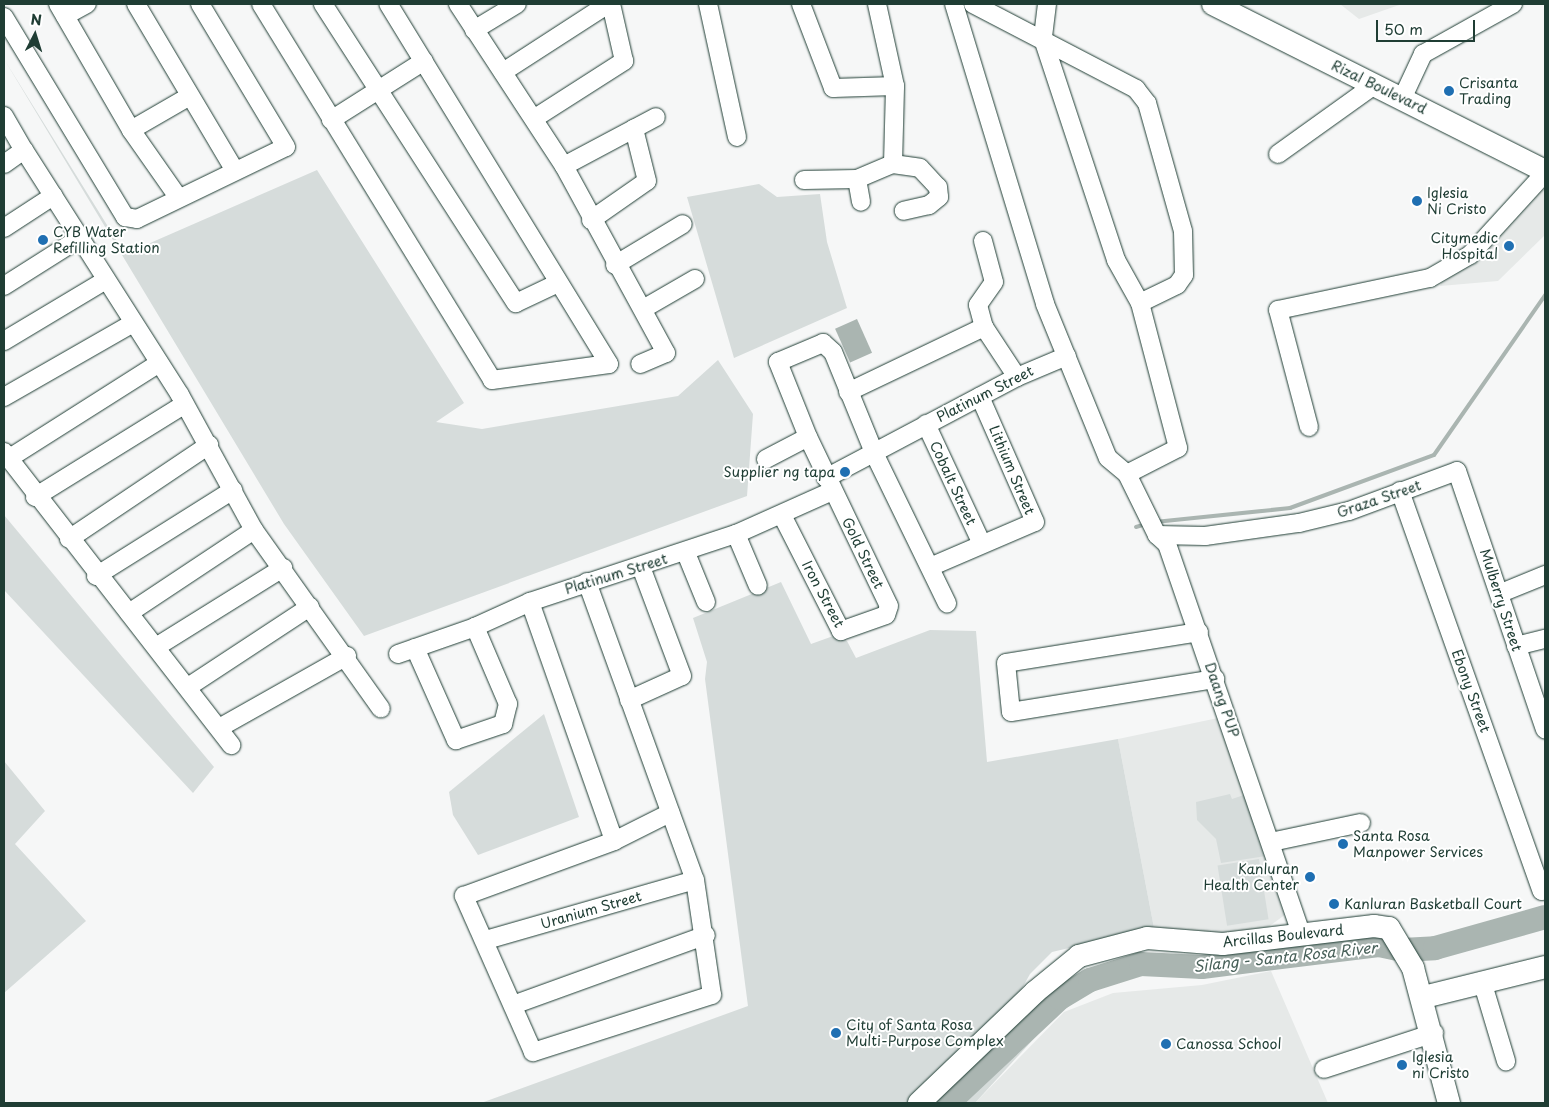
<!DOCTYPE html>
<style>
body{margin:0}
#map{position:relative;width:1549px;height:1107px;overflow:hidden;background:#f6f7f7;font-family:"Playpen Sans",sans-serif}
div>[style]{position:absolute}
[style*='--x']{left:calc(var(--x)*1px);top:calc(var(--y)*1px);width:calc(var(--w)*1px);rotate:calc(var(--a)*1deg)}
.built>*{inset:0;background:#e6e9e8}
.green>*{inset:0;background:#d6dcdb;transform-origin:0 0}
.water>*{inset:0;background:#aab5b1;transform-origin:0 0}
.stream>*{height:4px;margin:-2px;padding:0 2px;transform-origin:2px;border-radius:2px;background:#aab5b1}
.river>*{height:24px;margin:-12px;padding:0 12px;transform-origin:12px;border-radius:12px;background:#aab5b1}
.roads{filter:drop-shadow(0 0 1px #1f3d34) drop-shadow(0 0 1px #1f3d34)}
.minor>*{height:18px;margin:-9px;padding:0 9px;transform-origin:9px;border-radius:9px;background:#fff}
.major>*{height:22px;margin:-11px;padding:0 11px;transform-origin:11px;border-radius:11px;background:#fff}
.dots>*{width:14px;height:14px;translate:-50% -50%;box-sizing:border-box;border:2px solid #fff;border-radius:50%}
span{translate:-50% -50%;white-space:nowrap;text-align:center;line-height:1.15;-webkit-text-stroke:4px #fff;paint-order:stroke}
.poi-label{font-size:14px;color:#1f3d34}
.left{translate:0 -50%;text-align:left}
.right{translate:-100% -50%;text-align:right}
.street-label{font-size:14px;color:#1f3d34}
.water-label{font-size:15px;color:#49615a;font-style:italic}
.frame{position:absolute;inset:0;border:5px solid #1f3d34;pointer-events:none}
.north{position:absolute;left:10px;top:10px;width:50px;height:50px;-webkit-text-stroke:4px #fff;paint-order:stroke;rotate:5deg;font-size:14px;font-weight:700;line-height:20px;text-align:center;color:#1f3d34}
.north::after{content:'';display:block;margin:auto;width:18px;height:22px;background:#1f3d34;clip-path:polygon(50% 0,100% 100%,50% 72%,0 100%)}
.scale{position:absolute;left:1376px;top:20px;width:99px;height:22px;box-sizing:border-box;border:2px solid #1f3d34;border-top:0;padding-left:6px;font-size:15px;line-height:18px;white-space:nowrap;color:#1f3d34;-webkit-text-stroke:4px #fff;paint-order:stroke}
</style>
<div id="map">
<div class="built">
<i style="clip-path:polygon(1340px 4px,1402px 4px,1359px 19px)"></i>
<i style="clip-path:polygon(1541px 188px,1545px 190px,1545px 235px,1498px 281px,1440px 286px,1444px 277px)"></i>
<i style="clip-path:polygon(1218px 718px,1286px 914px,1267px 928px,1230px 934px,1154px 928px,1118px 739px)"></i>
<i style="clip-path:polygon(1271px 971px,1328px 1103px,975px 1103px,1064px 1012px,1113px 993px,1202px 985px)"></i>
</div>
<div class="green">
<i style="clip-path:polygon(4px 59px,125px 254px,317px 170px,464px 403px,436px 422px,482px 429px,678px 396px,718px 360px,753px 414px,747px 496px,364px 636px,284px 524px)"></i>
<i style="clip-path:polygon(759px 184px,777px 197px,820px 194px,827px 242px,847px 308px,734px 358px,687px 197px)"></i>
<i style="clip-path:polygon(4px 515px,214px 767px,193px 793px,4px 590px)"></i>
<i style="clip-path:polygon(781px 582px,811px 644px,836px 635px,847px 641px,856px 658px,930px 630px,976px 631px,987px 762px,1118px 739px,1154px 928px,1052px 952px,1030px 974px,1016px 999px,909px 1103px,481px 1103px,748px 1006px,705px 679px,707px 662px,693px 618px)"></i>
<i style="clip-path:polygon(544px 714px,579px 817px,478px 855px,453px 815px,449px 792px)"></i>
<i style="clip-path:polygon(4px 761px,45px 811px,15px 844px,86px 921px,4px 993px)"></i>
<i style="clip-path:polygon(1230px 794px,1232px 799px,1244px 795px,1266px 856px,1221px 863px,1216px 839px,1197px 820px,1196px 802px)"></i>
<i style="left:1259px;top:859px;width:61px;height:42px;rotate:81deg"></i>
<i style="clip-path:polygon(1017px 1016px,1041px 1031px,975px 1103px,926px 1103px)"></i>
</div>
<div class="water">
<i style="left:857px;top:319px;width:37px;height:24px;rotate:66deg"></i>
</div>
<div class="stream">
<i style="--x:1155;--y:522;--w:136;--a:-5.9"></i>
<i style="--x:1290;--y:508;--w:153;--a:-20.2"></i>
<i style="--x:1434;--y:455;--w:195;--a:-55.2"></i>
<i style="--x:1136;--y:527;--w:10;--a:-17"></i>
</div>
<div class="river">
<i style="--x:948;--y:1103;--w:154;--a:-43.2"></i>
<i style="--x:1060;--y:998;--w:35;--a:-31"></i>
<i style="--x:1090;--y:980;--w:53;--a:-17.4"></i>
<i style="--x:1141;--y:964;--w:61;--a:2.8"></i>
<i style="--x:1202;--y:967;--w:178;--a:-7.1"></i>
<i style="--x:1379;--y:945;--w:24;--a:12"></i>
<i style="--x:1402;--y:950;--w:33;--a:-3"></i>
<i style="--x:1435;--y:948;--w:114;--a:-15.7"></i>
</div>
<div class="roads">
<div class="minor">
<i style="--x:58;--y:4;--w:146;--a:59.9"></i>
<i style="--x:131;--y:130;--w:82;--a:55"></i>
<i style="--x:136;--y:4;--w:192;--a:59.3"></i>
<i style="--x:261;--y:4;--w:441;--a:58.4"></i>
<i style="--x:492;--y:380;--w:118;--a:-7.8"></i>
<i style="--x:609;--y:364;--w:422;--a:-121.5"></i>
<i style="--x:323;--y:4;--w:356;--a:57.2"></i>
<i style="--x:516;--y:303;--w:47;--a:-25.5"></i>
<i style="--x:458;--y:4;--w:194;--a:56.8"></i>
<i style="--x:564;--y:166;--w:213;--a:61.4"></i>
<i style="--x:666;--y:353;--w:28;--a:157"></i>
<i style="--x:708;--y:4;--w:136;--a:77.7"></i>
<i style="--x:801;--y:4;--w:90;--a:69.1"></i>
<i style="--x:833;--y:88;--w:62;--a:-1.8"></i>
<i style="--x:954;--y:4;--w:313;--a:73.1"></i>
<i style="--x:1045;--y:304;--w:166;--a:67.8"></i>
<i style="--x:1108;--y:458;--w:25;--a:40"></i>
<i style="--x:1127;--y:474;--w:68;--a:63.8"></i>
<i style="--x:1157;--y:535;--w:13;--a:42"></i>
<i style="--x:1167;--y:544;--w:412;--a:71"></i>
<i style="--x:973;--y:4;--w:184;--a:27.5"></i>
<i style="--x:1136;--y:89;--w:18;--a:52"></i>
<i style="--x:1147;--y:103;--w:133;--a:74.3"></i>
<i style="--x:1183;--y:231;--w:44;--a:88.7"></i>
<i style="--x:1184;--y:275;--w:12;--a:125"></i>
<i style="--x:1177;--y:285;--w:41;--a:154.1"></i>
<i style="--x:1047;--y:4;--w:35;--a:97"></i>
<i style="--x:1043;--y:39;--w:233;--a:71.7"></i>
<i style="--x:1116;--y:260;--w:49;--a:60.8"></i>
<i style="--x:1140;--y:303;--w:150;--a:75.3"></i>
<i style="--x:1178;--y:448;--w:57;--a:153"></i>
<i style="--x:65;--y:16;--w:25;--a:-29"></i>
<i style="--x:4;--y:17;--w:234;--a:58.8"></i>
<i style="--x:125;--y:217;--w:12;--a:9"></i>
<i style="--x:137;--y:219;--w:165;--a:-25.8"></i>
<i style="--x:286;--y:147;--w:167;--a:-121"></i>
<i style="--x:474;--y:30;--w:50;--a:-31.2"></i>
<i style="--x:503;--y:72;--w:125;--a:-32.9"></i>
<i style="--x:1402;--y:99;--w:50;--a:-65"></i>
<i style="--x:1423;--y:54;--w:103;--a:-29.1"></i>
<i style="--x:4;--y:116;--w:39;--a:60"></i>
<i style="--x:24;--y:150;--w:24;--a:145"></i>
<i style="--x:535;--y:118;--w:106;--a:-32.6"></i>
<i style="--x:624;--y:61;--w:58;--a:-102.8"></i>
<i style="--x:331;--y:120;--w:110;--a:-32.4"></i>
<i style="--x:131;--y:130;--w:68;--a:-30"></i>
<i style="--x:24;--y:150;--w:290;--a:57.5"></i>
<i style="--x:180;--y:395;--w:154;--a:61.3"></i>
<i style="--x:254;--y:530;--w:219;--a:54.6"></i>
<i style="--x:1278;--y:154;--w:117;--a:-35.6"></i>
<i style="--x:893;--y:164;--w:27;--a:8"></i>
<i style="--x:920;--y:168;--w:26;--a:47"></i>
<i style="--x:938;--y:187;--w:10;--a:84"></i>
<i style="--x:939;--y:197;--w:13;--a:141"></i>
<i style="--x:929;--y:205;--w:26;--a:167"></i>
<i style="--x:564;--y:166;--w:104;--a:-28"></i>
<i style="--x:857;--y:179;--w:39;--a:-23"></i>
<i style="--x:893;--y:164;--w:78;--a:-88.5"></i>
<i style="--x:895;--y:86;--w:84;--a:-102.4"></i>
<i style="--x:804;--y:180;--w:53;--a:-1.1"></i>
<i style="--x:857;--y:179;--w:23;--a:80"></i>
<i style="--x:591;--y:220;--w:68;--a:-34.9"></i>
<i style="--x:647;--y:181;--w:54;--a:-104"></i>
<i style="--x:4;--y:228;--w:59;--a:-33.1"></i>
<i style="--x:983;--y:241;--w:42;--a:75"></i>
<i style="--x:994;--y:282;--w:28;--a:125"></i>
<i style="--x:978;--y:305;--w:23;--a:75"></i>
<i style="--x:984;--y:327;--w:60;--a:56.6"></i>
<i style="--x:615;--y:265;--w:79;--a:-31.1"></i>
<i style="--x:4;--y:286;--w:90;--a:-32.3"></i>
<i style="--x:643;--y:309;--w:60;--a:-30"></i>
<i style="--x:4;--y:341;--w:119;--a:-30.9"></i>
<i style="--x:848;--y:392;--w:151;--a:-25.5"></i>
<i style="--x:4;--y:397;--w:149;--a:-29.8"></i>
<i style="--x:926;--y:424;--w:130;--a:65"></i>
<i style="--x:1309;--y:427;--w:121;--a:-104.8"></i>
<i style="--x:1278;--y:310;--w:155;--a:-11.9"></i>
<i style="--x:1430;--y:278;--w:46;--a:-29.9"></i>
<i style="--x:1470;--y:255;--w:111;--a:-47.6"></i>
<i style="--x:808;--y:437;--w:81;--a:-111.8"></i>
<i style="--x:778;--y:362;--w:49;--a:-22.9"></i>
<i style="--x:823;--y:343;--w:13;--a:42"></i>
<i style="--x:833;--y:352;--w:111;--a:67.8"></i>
<i style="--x:875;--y:455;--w:165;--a:64.1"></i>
<i style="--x:4;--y:452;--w:371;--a:52.2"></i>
<i style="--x:8;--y:459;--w:179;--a:-32.4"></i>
<i style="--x:766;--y:459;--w:47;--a:-27.6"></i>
<i style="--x:808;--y:437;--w:187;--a:64.4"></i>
<i style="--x:889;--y:606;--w:9;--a:108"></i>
<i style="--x:886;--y:615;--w:48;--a:160.4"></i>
<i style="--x:841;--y:631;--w:130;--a:-117"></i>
<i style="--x:826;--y:478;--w:216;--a:-27.9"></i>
<i style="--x:1017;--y:377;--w:54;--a:-22.8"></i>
<i style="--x:1400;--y:491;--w:424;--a:70.5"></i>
<i style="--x:1542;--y:891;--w:3;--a:-18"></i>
<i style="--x:35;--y:497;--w:176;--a:-31.8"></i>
<i style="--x:736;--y:534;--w:56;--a:67.1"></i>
<i style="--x:1157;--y:535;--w:48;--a:1.2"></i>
<i style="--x:1205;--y:536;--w:95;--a:-7.9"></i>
<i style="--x:1299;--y:523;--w:51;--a:-13.5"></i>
<i style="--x:1349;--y:511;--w:115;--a:-20.3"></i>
<i style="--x:1457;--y:471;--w:273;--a:71.2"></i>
<i style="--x:69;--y:539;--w:169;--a:-33.9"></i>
<i style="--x:686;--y:553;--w:53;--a:67.8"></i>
<i style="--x:930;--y:567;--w:114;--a:-23.2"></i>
<i style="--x:1035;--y:522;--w:137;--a:-113.7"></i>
<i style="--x:96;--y:576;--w:162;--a:-32.1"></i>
<i style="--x:587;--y:582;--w:317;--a:70.1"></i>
<i style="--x:695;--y:880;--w:116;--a:81.6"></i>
<i style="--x:712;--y:995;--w:188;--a:162.3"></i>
<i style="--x:533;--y:1052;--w:171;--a:-113.9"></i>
<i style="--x:464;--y:896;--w:160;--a:-20.1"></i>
<i style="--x:614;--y:841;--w:63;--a:-26.6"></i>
<i style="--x:1501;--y:593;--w:48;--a:-22.2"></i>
<i style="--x:530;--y:602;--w:253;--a:70.6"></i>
<i style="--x:129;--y:613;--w:150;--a:-33.6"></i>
<i style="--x:1199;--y:632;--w:195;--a:170.9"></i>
<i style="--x:1006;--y:663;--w:49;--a:84.2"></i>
<i style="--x:1011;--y:712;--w:207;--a:-9.2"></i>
<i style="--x:1516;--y:646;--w:30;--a:-14"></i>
<i style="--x:156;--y:647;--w:150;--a:-31.9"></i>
<i style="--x:415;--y:648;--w:101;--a:66"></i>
<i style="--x:456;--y:740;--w:50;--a:-18.8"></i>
<i style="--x:503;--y:724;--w:21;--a:-76"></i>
<i style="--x:508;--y:704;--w:84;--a:-113.2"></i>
<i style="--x:398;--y:654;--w:82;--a:-19.3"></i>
<i style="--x:475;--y:627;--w:60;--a:-24.4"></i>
<i style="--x:530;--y:602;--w:217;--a:-18.3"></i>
<i style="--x:736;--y:534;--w:105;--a:-24.1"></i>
<i style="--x:188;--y:687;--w:146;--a:-33.3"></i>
<i style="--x:629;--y:700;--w:58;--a:-24.4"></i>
<i style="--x:682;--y:676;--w:116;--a:-110.6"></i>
<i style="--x:219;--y:728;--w:147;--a:-29.4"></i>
<i style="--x:1271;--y:842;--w:92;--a:-11.9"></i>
<i style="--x:486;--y:940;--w:217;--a:-16"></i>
<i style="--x:1482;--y:981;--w:84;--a:73.3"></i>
<i style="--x:513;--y:1005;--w:205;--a:-19.9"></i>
<i style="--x:1324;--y:1069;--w:116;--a:-18.1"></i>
</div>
<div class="major">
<i style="--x:1213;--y:4;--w:372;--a:26.7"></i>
<i style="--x:1424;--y:997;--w:125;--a:-13.9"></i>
<i style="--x:919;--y:1103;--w:161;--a:-43.7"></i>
<i style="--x:1035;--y:992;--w:57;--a:-39.3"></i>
<i style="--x:1079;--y:956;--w:70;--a:-14.8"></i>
<i style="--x:1147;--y:938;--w:76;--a:4.5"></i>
<i style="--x:1223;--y:944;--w:152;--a:-6.8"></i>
<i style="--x:1374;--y:926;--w:15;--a:8"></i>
<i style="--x:1389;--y:928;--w:47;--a:59"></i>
<i style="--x:1413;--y:968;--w:140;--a:75.1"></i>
</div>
</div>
<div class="dots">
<i style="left:1449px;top:91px;background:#1f6fb2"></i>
<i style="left:1417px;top:201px;background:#1f6fb2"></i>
<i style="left:43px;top:240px;background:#1f6fb2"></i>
<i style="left:1509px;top:246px;background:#1f6fb2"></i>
<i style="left:845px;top:472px;background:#1f6fb2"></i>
<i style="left:1343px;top:844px;background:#1f6fb2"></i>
<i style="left:1310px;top:877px;background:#1f6fb2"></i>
<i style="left:1334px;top:904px;background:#1f6fb2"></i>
<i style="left:836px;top:1033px;background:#1f6fb2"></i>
<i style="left:1166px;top:1044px;background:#1f6fb2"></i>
<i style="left:1402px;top:1065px;background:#1f6fb2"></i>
</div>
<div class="poi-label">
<span class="left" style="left:1459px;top:91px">Crisanta<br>Trading</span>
<span class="left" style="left:1427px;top:201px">Iglesia<br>Ni Cristo</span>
<span class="left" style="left:53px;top:240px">CYB Water<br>Refilling Station</span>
<span class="right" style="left:1498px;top:246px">Citymedic<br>Hospital</span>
<span class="right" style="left:835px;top:472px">Supplier ng tapa</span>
<span class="left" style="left:1353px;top:844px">Santa Rosa<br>Manpower Services</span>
<span class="right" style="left:1299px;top:877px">Kanluran<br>Health Center</span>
<span class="left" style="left:1344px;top:904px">Kanluran Basketball Court</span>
<span class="left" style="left:846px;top:1033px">City of Santa Rosa<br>Multi-Purpose Complex</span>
<span class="left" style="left:1176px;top:1044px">Canossa School</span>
<span class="left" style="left:1412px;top:1065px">Iglesia<br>ni Cristo</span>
</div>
<div class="street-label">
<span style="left:1379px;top:87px;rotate:26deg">Rizal Boulevard</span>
<span style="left:985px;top:394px;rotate:-27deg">Platinum Street</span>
<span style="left:1012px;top:470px;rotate:67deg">Lithium Street</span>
<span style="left:953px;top:483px;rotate:65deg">Cobalt Street</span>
<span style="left:1379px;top:499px;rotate:-19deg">Graza Street</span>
<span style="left:863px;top:553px;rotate:64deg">Gold Street</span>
<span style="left:616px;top:574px;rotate:-17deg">Platinum Street</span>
<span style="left:823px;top:594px;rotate:62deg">Iron Street</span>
<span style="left:1501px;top:600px;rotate:72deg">Mulberry Street</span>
<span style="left:1471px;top:691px;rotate:70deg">Ebony Street</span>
<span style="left:1222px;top:700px;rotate:71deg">Daang PUP</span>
<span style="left:591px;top:910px;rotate:-16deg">Uranium Street</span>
<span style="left:1283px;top:936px;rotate:-6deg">Arcillas Boulevard</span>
</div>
<div class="water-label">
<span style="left:1285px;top:956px;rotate:-6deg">Silang - Santa Rosa River</span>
</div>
<div class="frame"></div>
<div class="north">N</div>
<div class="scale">50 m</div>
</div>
